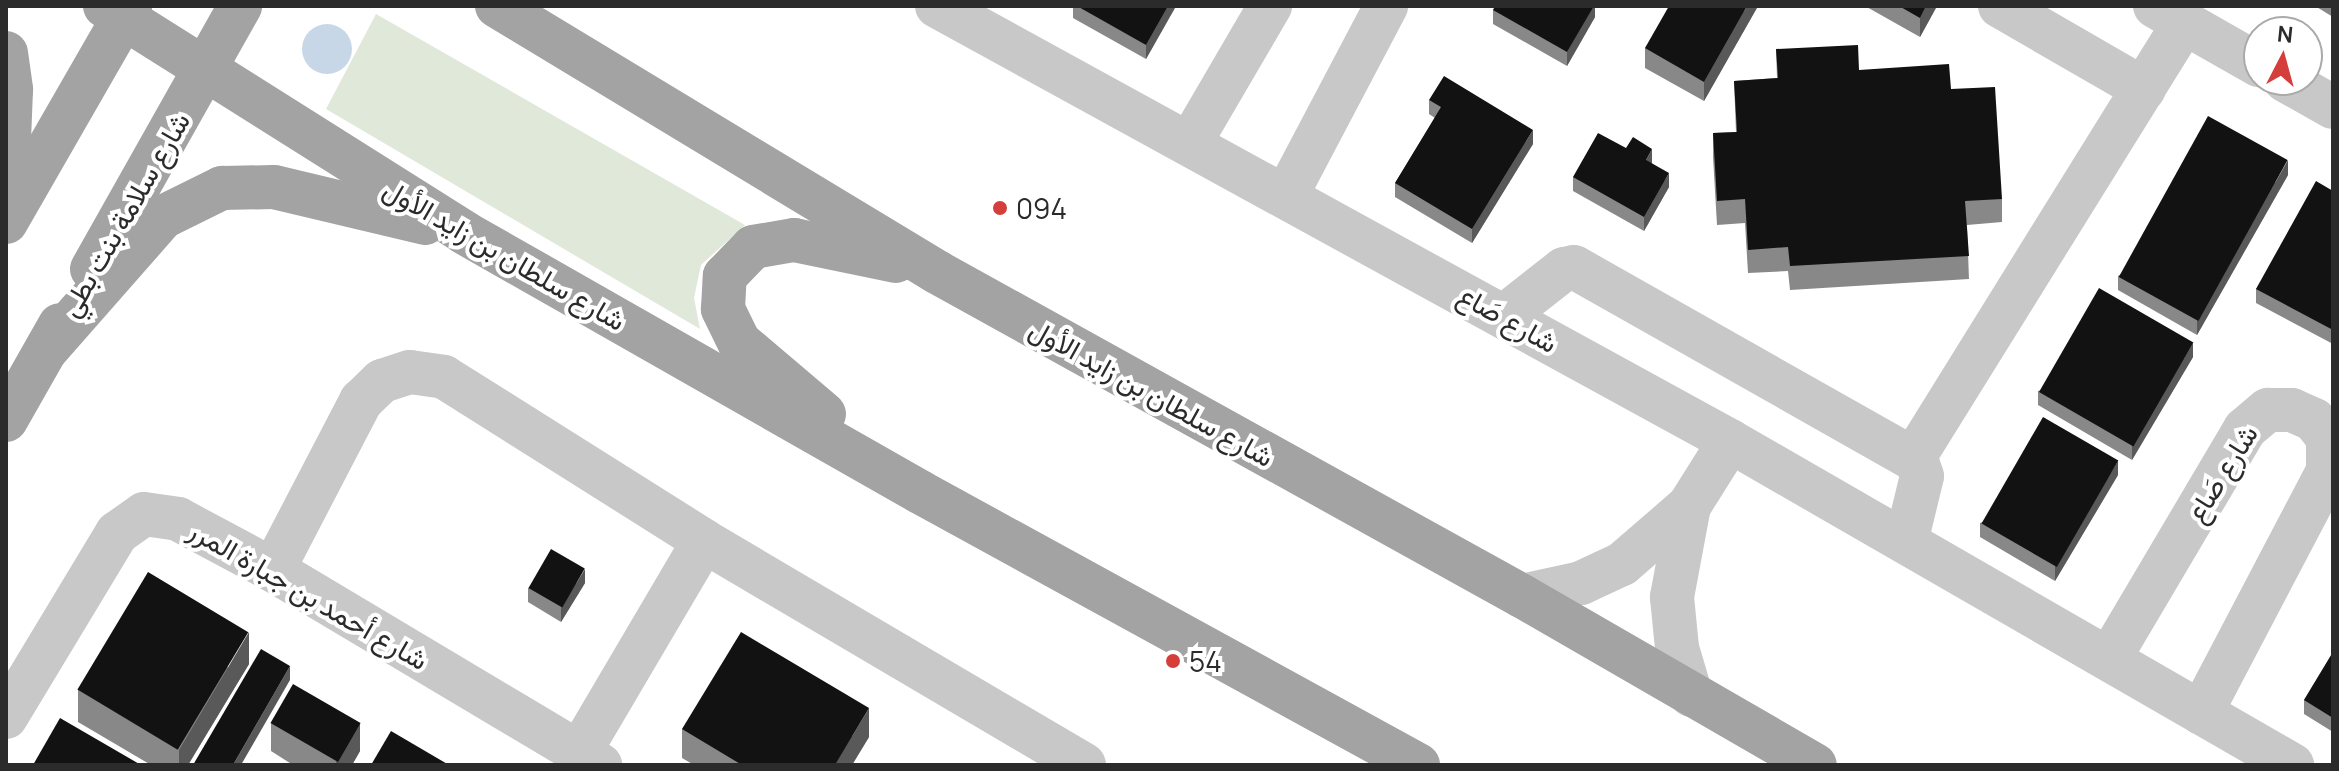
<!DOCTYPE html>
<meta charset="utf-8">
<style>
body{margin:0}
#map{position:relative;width:2339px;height:771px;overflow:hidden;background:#fff;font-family:Manrope,Vazirmatn,sans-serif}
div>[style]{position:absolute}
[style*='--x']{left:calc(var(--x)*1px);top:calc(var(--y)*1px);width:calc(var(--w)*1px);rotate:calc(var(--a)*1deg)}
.green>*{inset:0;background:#e0e8da}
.water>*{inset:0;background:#c7d7e7}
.round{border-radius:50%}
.minor>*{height:44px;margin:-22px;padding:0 22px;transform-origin:22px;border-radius:22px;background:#c8c8c8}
.major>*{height:44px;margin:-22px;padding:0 22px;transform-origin:22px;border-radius:22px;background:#a3a3a3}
.wall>*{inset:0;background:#888}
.shaded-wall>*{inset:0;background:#595959}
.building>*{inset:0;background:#121212;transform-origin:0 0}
.dots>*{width:22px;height:22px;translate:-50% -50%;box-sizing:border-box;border:4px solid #fff;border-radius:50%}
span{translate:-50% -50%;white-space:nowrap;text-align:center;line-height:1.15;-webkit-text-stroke:8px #fff;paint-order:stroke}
.poi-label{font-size:28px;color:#2b2b2b}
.left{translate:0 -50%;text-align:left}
.street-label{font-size:28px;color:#2b2b2b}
.frame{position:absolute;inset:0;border:8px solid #2b2b2b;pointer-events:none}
.north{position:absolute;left:2243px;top:16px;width:80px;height:80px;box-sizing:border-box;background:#fff;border:2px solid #aaa;border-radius:50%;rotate:6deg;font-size:22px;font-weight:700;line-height:32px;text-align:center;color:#2b2b2b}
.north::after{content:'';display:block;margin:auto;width:28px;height:36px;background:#d53f3b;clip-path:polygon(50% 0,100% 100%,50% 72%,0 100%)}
</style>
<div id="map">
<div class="green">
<i style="clip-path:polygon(376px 14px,745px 225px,701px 265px,694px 298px,700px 329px,326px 109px)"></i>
</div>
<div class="water">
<i class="round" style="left:302px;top:24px;width:50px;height:50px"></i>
</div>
<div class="minor">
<i style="--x:937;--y:6;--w:904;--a:28.75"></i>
<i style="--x:1730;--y:441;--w:649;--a:29.96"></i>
<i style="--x:2000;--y:6;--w:166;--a:30"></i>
<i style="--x:2155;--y:6;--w:120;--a:29.6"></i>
<i style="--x:2285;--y:80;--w:55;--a:29.4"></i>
<i style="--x:1190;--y:143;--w:159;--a:-59.7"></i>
<i style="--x:1286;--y:196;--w:215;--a:-62.2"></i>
<i style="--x:1504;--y:316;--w:76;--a:-38.1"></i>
<i style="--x:1564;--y:269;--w:10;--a:-11"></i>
<i style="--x:1574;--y:267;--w:394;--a:29.5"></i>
<i style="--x:1917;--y:461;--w:16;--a:72"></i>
<i style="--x:1922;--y:476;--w:68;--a:103.6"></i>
<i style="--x:1913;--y:459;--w:513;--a:-58.14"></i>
<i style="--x:1689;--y:506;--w:93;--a:100.6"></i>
<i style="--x:1672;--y:597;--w:51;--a:84.4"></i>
<i style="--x:1677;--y:648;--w:49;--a:73.4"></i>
<i style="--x:273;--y:570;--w:191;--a:-62.5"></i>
<i style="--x:361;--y:401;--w:29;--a:-44"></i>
<i style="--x:382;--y:381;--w:29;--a:-18"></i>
<i style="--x:410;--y:372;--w:34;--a:8"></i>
<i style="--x:444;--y:377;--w:307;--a:32.2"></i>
<i style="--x:704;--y:541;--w:441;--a:30.5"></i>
<i style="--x:1522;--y:596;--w:60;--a:-12.4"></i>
<i style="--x:1581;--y:583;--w:45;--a:-24.9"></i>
<i style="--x:1622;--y:564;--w:89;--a:-40.9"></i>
<i style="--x:1689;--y:506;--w:77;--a:-57.8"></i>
<i style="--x:2109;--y:659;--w:267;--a:-59.4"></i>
<i style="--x:2245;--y:429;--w:30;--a:-40"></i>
<i style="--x:2268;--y:410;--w:24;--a:0"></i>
<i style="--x:2292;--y:410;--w:24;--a:24"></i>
<i style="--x:2314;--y:420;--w:23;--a:52"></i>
<i style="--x:2328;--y:438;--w:33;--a:90"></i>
<i style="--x:2328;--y:471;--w:273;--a:117.7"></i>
<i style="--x:6;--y:717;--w:215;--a:-58.9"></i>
<i style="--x:117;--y:533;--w:33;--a:-35"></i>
<i style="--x:144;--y:514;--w:34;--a:8"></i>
<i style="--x:178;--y:519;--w:108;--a:28.2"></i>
<i style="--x:273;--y:570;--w:381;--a:30.8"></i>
<i style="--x:579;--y:753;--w:246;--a:-59.5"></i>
</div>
<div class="major">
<i style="--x:105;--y:6;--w:426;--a:32.2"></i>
<i style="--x:465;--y:233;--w:524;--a:29.65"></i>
<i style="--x:920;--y:492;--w:568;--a:28.73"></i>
<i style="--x:497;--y:6;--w:514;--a:31.15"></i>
<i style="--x:937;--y:272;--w:669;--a:28.98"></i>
<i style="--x:1522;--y:596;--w:338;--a:30"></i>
<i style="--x:6;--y:53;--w:37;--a:82"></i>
<i style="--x:11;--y:90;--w:123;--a:92.3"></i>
<i style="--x:6;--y:222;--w:249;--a:-60.1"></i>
<i style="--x:92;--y:269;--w:302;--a:-60.6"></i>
<i style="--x:47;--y:349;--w:176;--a:-48.7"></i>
<i style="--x:163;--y:217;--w:66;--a:-26.2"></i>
<i style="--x:222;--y:188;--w:52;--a:-1.1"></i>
<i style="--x:274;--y:187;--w:155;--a:13.4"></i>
<i style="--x:824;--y:414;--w:111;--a:-139.7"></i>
<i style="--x:739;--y:342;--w:37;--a:-116"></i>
<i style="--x:723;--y:309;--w:33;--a:-87"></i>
<i style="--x:725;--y:276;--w:40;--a:-46"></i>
<i style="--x:753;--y:247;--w:42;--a:-9.7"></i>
<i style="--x:794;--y:240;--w:104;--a:11.6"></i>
<i style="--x:6;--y:420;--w:109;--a:-60.4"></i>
</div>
<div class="wall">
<i style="clip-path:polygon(1073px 6px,1176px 6px,1146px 59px,1073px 18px)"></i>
<i style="clip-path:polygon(1595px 6px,1595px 17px,1567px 66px,1493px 24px,1493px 10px)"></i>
<i style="clip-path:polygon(1758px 6px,1704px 101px,1645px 68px,1645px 48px)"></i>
<i style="clip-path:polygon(1865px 6px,1937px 6px,1920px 37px)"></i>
<i style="clip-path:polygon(2315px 6px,2333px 6px,2333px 17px)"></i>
<i style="clip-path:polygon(1776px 49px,1859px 70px,1951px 89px,2002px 199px,2002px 222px,1967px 225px,1969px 279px,1790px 290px,1788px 271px,1748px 273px,1745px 223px,1717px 225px,1713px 157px,1713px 133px,1736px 132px,1734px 81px,1777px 78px)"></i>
<i style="clip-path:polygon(1429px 100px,1533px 144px,1472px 243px,1395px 197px,1395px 183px,1435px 118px,1429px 114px)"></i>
<i style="clip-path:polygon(1652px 163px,1669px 187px,1644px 231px,1573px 191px,1573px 177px)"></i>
<i style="clip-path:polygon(2288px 175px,2197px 335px,2118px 290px,2118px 276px)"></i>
<i style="clip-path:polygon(2333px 191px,2333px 344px,2256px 303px,2256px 289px)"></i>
<i style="clip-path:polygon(2193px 357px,2132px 460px,2038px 405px,2038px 391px)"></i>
<i style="clip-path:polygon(2118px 475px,2055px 581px,1980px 537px,1980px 523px)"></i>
<i style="clip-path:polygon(585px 583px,561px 622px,528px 602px,528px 588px)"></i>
<i style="clip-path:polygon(2333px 652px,2333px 732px,2304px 714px,2304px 700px)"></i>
<i style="clip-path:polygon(249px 664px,188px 765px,151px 765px,78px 722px,78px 690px)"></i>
<i style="clip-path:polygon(271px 723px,360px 751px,352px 765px,293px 765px,271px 751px)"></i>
<i style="clip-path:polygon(682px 729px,869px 737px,852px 765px,694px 765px,682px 758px)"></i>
</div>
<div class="shaded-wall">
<i style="clip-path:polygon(1168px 6px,1176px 6px,1146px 59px,1146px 45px)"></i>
<i style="clip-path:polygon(1594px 6px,1595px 6px,1595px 17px,1567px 66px,1567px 52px)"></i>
<i style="clip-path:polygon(1747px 6px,1758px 6px,1704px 101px,1704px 82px)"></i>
<i style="clip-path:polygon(1926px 6px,1937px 6px,1920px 37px,1920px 18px)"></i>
<i style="clip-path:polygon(1533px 130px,1533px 144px,1472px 243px,1472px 229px)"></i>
<i style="clip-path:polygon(1652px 149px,1652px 163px,1646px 174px,1646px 160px)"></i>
<i style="clip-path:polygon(2288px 160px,2288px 175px,2197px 335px,2197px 321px)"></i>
<i style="clip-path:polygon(1669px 173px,1669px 187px,1644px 231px,1644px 217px)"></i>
<i style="clip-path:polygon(2193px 343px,2193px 357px,2132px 460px,2132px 446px)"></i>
<i style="clip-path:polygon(2118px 461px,2118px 475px,2055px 581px,2055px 566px)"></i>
<i style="clip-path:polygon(585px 569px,585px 583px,561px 622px,561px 608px)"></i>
<i style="clip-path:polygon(249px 632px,249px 664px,188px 765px,179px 765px,179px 750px)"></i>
<i style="clip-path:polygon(290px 666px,290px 680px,241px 765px,233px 765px)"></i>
<i style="clip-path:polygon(869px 708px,869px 737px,852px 765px,835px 765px)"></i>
<i style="clip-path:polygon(360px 723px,360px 751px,352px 765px,336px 765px,336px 762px)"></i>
</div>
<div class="building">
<i style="clip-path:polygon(1077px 6px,1168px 6px,1146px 45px)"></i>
<i style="clip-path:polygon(1495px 6px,1594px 6px,1567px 52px,1493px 10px)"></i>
<i style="clip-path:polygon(1669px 6px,1747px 6px,1704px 82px,1645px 48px)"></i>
<i style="clip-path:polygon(1899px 6px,1926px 6px,1920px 18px)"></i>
<i style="clip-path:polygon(1858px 45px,1859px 70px,1949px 64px,1951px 89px,1995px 87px,2002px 199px,1965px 201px,1969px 256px,1790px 266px,1788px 247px,1748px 250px,1745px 199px,1717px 201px,1713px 133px,1737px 132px,1734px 81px,1778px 78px,1776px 49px)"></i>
<i style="clip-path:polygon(1444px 76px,1533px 130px,1472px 229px,1395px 183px,1441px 107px,1429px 100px)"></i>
<i style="left:2208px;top:116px;width:91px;height:184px;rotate:29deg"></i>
<i style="clip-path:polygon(1598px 133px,1626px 148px,1633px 137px,1652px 149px,1646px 160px,1669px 173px,1644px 217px,1573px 177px)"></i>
<i style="clip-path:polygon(2316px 181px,2333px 191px,2333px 330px,2256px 289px)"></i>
<i style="left:2099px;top:288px;width:109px;height:120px;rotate:30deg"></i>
<i style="left:2043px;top:417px;width:87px;height:123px;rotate:30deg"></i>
<i style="left:551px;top:549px;width:39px;height:45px;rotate:30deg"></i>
<i style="left:148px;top:572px;width:117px;height:137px;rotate:31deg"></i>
<i style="clip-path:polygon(741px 632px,869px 708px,835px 765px,742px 765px,682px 729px)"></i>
<i style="clip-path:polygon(261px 649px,290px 666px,233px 765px,193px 765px)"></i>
<i style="clip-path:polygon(2333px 652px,2333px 718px,2304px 700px)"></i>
<i style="left:293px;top:684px;width:78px;height:45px;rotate:30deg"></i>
<i style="clip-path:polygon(60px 718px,141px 765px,33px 765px)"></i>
<i style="clip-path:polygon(391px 731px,449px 765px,371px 765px)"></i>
</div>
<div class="dots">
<i style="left:1000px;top:208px;background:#d53f3b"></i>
<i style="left:1173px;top:661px;background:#d53f3b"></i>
</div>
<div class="poi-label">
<span class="left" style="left:1016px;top:208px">094</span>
<span class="left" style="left:1189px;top:661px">54</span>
</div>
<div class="street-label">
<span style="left:124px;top:214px;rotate:-60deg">شارع سلامة بنت بطي</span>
<span style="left:505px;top:254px;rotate:30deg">شارع سلطان بن زايد الأول</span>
<span style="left:1508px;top:318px;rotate:29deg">شارع صَاع</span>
<span style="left:1152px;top:392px;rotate:29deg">شارع سلطان بن زايد الأول</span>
<span style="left:2221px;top:473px;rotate:-58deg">شارع صَاع</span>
<span style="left:309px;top:594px;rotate:30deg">شارع أحمد بن جبارة المرر</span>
</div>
<div class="frame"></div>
<div class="north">N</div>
</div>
